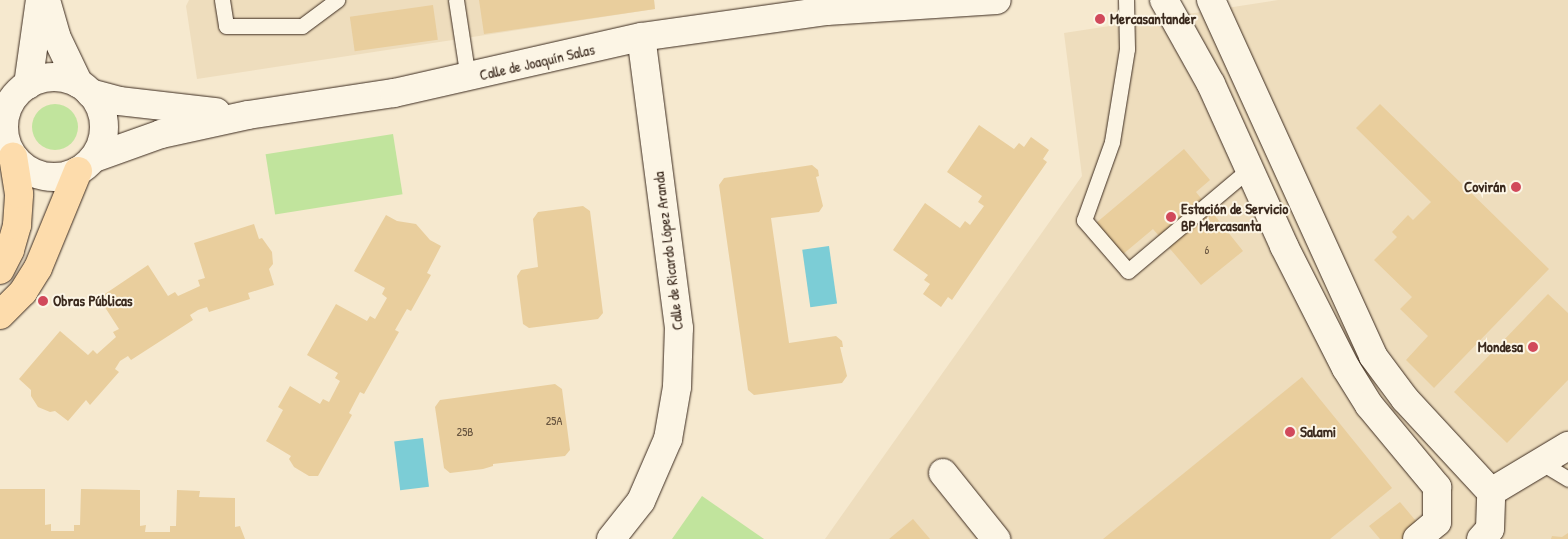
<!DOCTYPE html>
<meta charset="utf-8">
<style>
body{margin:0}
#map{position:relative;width:1568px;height:539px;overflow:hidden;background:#f6e9cf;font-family:"Patrick Hand",sans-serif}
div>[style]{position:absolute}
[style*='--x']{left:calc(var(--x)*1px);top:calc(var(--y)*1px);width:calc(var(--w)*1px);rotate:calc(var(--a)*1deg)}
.built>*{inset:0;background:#eeddbd}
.green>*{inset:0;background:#c1e49d;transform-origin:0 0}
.round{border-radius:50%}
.water>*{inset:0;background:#7ccdd6;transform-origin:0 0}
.building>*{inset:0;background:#e9ce9d;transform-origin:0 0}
.roads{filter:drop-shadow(0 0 1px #3b2a1e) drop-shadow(0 0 1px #3b2a1e)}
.service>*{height:15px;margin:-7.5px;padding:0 7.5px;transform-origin:7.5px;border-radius:7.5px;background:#fcf5e5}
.minor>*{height:28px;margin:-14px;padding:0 14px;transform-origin:14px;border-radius:14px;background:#fcf5e5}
.tertiary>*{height:28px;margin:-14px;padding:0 14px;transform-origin:14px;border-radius:14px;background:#fcf5e5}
.tertiary>.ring{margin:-14px;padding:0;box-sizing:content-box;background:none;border:28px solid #fcf5e5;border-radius:50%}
.trunk>*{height:28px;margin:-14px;padding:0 14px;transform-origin:14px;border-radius:14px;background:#fddcac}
.dots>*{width:14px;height:14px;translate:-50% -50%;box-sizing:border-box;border:2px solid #fcf5e5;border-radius:50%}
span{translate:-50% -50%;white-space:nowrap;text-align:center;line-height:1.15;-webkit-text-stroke:4px #fcf5e5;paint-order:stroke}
.number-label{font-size:12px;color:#66533e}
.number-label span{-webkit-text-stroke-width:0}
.poi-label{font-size:15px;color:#3b2a1e;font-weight:700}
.left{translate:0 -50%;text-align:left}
.right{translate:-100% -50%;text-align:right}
.street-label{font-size:15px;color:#3b2a1e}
</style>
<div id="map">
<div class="built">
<i style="clip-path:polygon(189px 0,654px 0,655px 9px,197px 79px,186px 6px)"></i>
<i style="clip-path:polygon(1278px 0,1568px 0,1568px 539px,825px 539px,1082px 176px,1064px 33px)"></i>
</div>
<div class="green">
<i class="round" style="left:32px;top:104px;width:46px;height:46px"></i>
<i style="left:393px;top:134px;width:61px;height:129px;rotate:81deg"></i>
<i style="clip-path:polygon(702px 496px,764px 539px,672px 539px)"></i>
</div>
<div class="water">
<i style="left:829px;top:246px;width:58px;height:27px;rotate:82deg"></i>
<i style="left:423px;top:438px;width:49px;height:29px;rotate:83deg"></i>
</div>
<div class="building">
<i style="clip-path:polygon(479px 0,654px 0,655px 9px,484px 34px)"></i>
<i style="left:433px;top:5px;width:35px;height:84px;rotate:82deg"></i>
<i style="clip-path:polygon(1380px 104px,1549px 269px,1434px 388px,1406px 360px,1428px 336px,1400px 309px,1412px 297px,1374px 260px,1397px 237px,1392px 232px,1408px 215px,1413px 220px,1431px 202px,1356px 128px)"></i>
<i style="clip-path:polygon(979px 125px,1014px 149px,1019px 143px,1024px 147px,1031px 137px,1049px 150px,1043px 159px,1047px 162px,1006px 221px,952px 300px,948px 297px,941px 307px,923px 294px,930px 284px,924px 280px,928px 275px,893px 250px,925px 203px,960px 228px,965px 221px,970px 225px,984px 206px,978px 202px,982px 196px,947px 172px)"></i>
<i style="clip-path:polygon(1184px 149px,1210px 180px,1196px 192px,1243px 251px,1201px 285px,1153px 229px,1122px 255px,1096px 223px)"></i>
<i style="clip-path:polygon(812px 165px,818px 170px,819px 176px,816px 177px,823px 206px,819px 212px,771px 218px,789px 343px,836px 336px,842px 341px,843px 347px,840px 347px,847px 376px,842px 383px,754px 395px,748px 390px,719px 185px,724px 178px)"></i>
<i style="clip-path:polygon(583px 206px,590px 211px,603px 313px,598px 319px,529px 328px,523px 324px,517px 276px,521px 270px,538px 267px,533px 219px,538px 212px)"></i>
<i style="clip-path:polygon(386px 215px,397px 221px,416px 224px,430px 240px,441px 246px,427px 273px,431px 275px,411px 311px,407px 309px,395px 330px,399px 332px,364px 394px,360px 392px,349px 413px,352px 415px,318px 476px,309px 476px,294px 467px,289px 459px,291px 456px,266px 441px,283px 410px,278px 407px,290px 386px,320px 404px,323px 399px,329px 402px,340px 381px,335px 378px,338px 373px,307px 355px,336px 304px,367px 321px,370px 316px,375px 319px,387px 298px,382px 294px,385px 288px,354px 271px)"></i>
<i style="clip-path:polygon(254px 224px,259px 239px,262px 238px,272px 252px,273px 264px,269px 269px,274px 285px,248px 293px,250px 299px,209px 312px,207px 307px,198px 310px,190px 315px,193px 320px,131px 360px,128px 356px,120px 361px,115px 369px,119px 372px,90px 405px,86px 400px,68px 421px,55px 411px,50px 412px,38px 407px,31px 396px,31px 390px,19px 379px,60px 331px,88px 355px,93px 350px,97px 354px,116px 337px,113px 332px,119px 329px,99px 298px,148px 265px,168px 296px,175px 292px,178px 296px,200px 286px,198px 280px,205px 278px,194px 243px)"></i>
<i style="clip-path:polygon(1548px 294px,1568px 313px,1568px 380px,1507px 443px,1454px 392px)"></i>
<i style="clip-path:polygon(1302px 377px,1392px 488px,1330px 539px,1103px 539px)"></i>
<i style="clip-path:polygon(555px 384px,562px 389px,570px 450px,565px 456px,493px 464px,493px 466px,483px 469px,450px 473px,444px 468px,435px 407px,440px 400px)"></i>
<i style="clip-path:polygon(0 489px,45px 489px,45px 525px,51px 524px,51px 531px,74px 531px,74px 525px,80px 525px,81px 489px,140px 490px,140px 526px,146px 525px,145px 532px,170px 532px,170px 526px,176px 526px,177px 490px,200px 491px,199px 497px,235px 498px,235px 527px,240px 526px,245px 539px,0 539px)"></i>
<i style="clip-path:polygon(1400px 502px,1431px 539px,1380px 539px,1369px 526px)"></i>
<i style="clip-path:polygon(913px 519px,930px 539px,889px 539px)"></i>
<i style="clip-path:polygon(1568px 533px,1568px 539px,1551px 539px,1552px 536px,1562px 537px)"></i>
</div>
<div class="roads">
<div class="service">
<i style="--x:222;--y:0;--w:26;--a:81"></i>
<i style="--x:226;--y:26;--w:76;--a:0"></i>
<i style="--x:302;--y:26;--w:44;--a:-36.6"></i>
<i style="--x:456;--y:0;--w:79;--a:81.3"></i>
<i style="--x:1126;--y:0;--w:49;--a:88.8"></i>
<i style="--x:1127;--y:49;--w:94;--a:99.2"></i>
<i style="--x:1112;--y:142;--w:83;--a:109.7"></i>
<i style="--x:1084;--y:220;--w:67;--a:49.2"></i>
<i style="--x:1128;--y:271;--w:158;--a:-40.1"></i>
<i style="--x:1540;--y:462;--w:33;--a:31"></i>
</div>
<div class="minor">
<i style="--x:46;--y:0;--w:37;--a:74"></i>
<i style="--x:56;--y:36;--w:53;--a:64.4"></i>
<i style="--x:1164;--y:0;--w:96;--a:60.8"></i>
<i style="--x:1211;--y:84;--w:178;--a:65.7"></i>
<i style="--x:1284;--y:246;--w:137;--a:63.1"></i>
<i style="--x:1346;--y:368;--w:44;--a:58.1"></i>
<i style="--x:1369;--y:405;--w:107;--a:50.3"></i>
<i style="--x:1437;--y:487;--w:35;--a:90"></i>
<i style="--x:1437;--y:522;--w:26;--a:140"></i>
<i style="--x:1211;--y:0;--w:391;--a:65.5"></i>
<i style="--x:1373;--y:356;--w:54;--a:53.3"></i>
<i style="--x:1405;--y:399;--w:127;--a:47.2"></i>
<i style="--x:28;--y:85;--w:86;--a:-82"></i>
<i style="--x:943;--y:473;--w:85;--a:51.2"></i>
<i style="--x:611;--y:539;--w:48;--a:-51.7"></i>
<i style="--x:641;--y:501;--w:68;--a:-66.5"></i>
<i style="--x:668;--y:439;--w:53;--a:-80.2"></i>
<i style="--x:677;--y:387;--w:59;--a:-88.1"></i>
<i style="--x:679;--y:328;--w:293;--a:-97.4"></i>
<i style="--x:1481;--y:539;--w:13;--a:-48"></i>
<i style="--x:1490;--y:529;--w:37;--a:-88"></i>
<i style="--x:1491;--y:492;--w:90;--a:-30.9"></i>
</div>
<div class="tertiary">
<i class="ring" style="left:4px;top:77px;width:72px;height:72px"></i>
<i style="--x:90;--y:93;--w:30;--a:15"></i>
<i style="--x:119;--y:101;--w:98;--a:6.5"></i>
<i style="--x:94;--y:158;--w:71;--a:-19.7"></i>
<i style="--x:161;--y:134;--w:89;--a:-12.3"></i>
<i style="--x:248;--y:115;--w:148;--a:-8.6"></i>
<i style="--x:394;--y:93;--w:253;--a:-12.8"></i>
<i style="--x:641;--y:37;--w:188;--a:-8"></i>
<i style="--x:827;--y:11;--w:170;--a:-3.7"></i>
</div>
<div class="trunk">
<i style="--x:0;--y:270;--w:22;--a:-63"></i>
<i style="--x:10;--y:250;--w:26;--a:-74"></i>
<i style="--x:17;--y:225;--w:31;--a:-86"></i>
<i style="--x:19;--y:194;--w:38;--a:-99"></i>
<i style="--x:0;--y:315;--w:33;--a:-45"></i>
<i style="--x:23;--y:292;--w:28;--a:-58"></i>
<i style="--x:38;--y:268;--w:105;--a:-67.6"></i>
</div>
</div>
<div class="dots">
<i style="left:1100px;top:19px;background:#d1495b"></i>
<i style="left:1516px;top:187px;background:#d1495b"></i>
<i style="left:1171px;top:217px;background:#d1495b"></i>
<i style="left:43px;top:301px;background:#d1495b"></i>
<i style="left:1533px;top:347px;background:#d1495b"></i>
<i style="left:1290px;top:432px;background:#d1495b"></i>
</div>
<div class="number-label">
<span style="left:1207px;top:250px">6</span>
<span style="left:554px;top:421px">25A</span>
<span style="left:465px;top:432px">25B</span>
</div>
<div class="poi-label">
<span class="left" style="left:1110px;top:19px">Mercasantander</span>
<span class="right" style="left:1506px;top:187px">Covirán</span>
<span class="left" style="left:1181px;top:217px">Estación de Servicio<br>BP Mercasanta</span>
<span class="left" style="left:53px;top:301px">Obras Públicas</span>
<span class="right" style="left:1523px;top:347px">Mondesa</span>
<span class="left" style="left:1300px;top:432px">Salami</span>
</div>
<div class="street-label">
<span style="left:537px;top:62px;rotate:-13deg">Calle de Joaquín Salas</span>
<span style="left:668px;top:251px;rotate:-97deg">Calle de Ricardo López Aranda</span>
</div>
</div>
